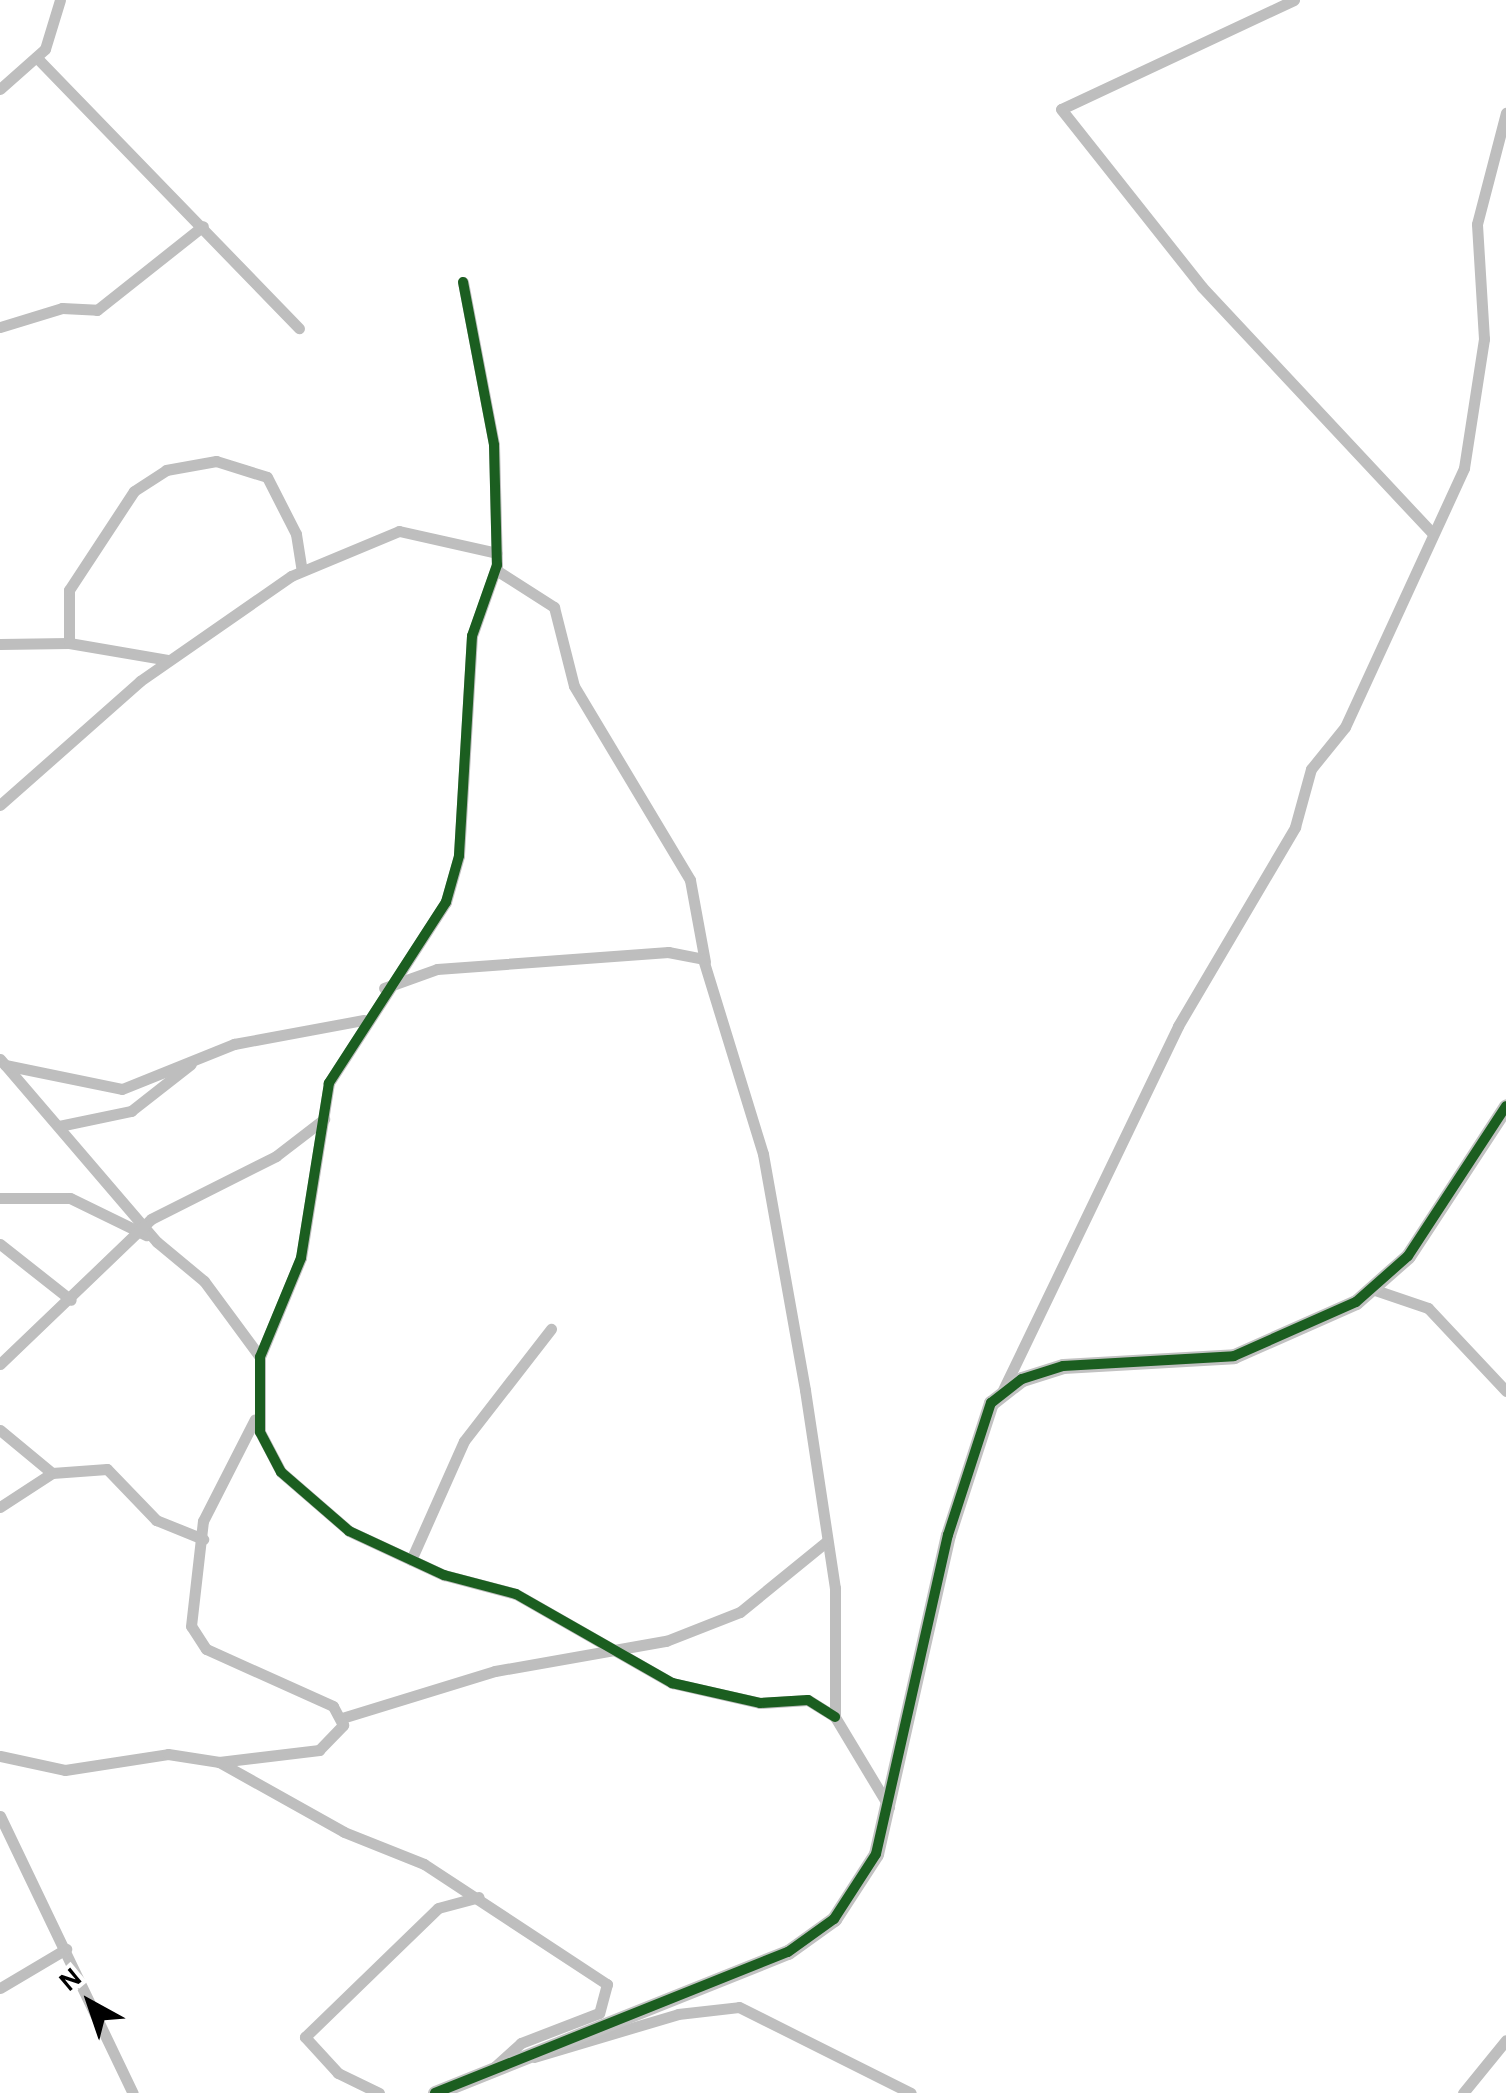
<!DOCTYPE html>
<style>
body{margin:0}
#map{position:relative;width:1506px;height:2093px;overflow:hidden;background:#fff;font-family:"Alegreya Sans",sans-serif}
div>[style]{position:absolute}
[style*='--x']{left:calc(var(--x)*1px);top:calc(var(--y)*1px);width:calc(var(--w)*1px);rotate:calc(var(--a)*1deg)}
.street>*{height:11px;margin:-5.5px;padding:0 5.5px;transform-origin:5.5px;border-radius:5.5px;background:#bebebe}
.secondary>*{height:15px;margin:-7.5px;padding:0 7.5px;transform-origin:7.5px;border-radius:7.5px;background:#c2c2c2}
.cycleway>*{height:10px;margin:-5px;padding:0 5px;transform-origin:5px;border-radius:5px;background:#1b5e20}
span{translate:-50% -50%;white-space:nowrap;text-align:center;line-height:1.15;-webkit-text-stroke:9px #fff;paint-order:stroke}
.north{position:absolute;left:40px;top:1953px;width:100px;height:100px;-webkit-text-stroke:8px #fff;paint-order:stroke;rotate:320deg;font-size:28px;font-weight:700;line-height:40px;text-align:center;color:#000}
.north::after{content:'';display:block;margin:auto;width:35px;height:45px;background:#000;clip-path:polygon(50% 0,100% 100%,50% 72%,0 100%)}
</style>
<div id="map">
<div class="street">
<i style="--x:1294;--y:0;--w:257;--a:154.9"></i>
<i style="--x:1061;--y:109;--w:227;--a:51.6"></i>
<i style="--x:1202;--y:287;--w:335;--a:46.9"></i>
<i style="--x:38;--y:59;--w:375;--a:45.9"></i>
<i style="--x:0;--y:89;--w:60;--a:-41.6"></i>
<i style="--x:45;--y:49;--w:51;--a:-73"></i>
<i style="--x:463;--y:282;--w:166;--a:79.2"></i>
<i style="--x:494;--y:445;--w:120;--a:88.6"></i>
<i style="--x:497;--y:565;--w:75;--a:109.4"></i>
<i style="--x:472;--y:636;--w:220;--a:93.4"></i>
<i style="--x:459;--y:856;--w:48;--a:105.8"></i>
<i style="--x:446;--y:902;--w:216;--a:122.9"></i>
<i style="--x:329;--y:1083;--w:177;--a:99.1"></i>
<i style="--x:301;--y:1258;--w:107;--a:112.5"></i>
<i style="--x:260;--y:1357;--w:75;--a:90"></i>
<i style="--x:260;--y:1432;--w:45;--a:62.3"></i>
<i style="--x:281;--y:1472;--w:90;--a:40.9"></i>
<i style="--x:349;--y:1531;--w:105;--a:24.9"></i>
<i style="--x:444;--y:1575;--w:74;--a:14.8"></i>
<i style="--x:516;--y:1594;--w:180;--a:29.7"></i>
<i style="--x:672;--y:1683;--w:90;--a:12.8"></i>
<i style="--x:760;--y:1703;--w:48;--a:-3.6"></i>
<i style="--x:808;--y:1700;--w:32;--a:32"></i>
<i style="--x:0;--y:327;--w:65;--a:-17"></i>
<i style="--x:62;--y:308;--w:35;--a:3"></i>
<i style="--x:97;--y:310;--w:135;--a:-38.4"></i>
<i style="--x:496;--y:570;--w:69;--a:32.5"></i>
<i style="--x:554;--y:607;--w:81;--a:75.8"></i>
<i style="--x:574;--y:686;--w:226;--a:59.1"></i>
<i style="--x:690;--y:880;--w:83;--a:79.6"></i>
<i style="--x:69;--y:643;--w:53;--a:-90"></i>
<i style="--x:69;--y:590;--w:118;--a:-56.7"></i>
<i style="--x:134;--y:491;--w:38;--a:-33"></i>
<i style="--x:166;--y:470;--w:51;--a:-10.2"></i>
<i style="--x:216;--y:461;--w:53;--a:17.4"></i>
<i style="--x:267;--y:477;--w:64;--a:63"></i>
<i style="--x:296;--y:534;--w:37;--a:81"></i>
<i style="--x:0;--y:644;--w:69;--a:-0.8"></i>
<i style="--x:69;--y:643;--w:100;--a:9.7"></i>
<i style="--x:0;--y:805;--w:187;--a:-41.5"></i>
<i style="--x:140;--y:681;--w:184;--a:-34.8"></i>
<i style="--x:291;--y:576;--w:117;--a:-22.6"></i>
<i style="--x:399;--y:531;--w:100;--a:12.7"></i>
<i style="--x:384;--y:988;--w:56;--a:-19.7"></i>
<i style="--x:437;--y:969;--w:232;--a:-4.2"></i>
<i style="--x:668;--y:952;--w:36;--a:11"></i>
<i style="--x:703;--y:959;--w:204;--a:72.9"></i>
<i style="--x:763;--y:1154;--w:240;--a:79.9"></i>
<i style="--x:805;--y:1390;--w:200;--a:81.4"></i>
<i style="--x:835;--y:1588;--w:129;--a:90"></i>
<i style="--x:835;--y:1717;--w:105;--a:59"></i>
<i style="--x:0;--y:1059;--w:241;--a:49.4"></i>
<i style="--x:157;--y:1242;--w:61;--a:39.7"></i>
<i style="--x:204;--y:1281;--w:94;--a:53.6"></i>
<i style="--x:5;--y:1065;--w:119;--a:11.6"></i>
<i style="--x:122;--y:1089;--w:121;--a:-21.9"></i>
<i style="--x:234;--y:1044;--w:132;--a:-10.5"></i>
<i style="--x:59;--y:1126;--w:74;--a:-11.8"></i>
<i style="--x:131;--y:1111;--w:76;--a:-38.1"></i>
<i style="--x:0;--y:1198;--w:70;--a:0"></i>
<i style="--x:70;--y:1198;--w:85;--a:26"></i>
<i style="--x:0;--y:1244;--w:90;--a:38.3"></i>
<i style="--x:1375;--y:1290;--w:56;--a:18.8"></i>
<i style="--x:1428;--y:1308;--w:114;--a:46.8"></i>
<i style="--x:0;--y:1364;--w:209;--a:-43.8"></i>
<i style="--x:151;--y:1219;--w:140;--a:-26.7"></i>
<i style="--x:276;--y:1156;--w:61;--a:-37.6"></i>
<i style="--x:1003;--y:1390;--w:404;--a:-64.3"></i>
<i style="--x:1178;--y:1026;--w:231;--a:-59.5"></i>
<i style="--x:1295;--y:827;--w:60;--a:-74.6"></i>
<i style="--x:1311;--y:769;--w:54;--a:-51"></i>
<i style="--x:1345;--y:727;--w:285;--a:-65.3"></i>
<i style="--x:1464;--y:468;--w:131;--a:-81.2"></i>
<i style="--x:1484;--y:339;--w:115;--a:-93.5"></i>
<i style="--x:1477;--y:224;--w:115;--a:-75.4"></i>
<i style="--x:0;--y:1430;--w:67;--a:39.6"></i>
<i style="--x:52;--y:1473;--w:55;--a:-4.2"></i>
<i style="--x:107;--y:1469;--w:71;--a:46.1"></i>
<i style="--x:156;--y:1520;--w:51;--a:22"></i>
<i style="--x:0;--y:1507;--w:62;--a:-33.2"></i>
<i style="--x:411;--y:1560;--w:130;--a:-66"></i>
<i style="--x:464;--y:1441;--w:142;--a:-52.2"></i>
<i style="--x:342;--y:1718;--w:160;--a:-17.1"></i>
<i style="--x:495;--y:1671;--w:174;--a:-10"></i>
<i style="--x:666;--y:1641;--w:79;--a:-21.4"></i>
<i style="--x:740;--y:1612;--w:112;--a:-39.2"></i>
<i style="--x:0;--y:1756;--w:66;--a:12.2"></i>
<i style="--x:65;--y:1770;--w:104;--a:-8.8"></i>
<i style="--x:168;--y:1754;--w:52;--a:8.9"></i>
<i style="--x:219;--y:1762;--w:143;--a:29.2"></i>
<i style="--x:344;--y:1832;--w:86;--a:21.8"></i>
<i style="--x:424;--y:1864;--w:219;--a:33.3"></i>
<i style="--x:607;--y:1984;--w:30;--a:105"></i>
<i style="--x:599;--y:2013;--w:84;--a:159"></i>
<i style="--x:521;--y:2043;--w:40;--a:138"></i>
<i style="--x:219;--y:1762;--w:101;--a:-6.8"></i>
<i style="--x:319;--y:1750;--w:35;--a:-46"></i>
<i style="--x:343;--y:1725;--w:21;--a:-118"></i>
<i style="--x:333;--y:1706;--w:139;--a:-155.8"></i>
<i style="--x:206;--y:1649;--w:27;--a:-123"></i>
<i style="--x:191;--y:1626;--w:106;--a:-83.5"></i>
<i style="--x:203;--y:1521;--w:114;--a:-63"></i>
<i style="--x:0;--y:1816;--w:307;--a:64.4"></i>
<i style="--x:0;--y:1988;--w:77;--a:-30.6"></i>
<i style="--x:534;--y:2057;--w:150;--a:-16.6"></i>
<i style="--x:678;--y:2014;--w:61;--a:-6.5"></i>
<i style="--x:739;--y:2007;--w:192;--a:26.6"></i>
<i style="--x:379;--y:2093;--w:46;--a:-154"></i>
<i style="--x:338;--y:2073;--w:49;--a:-132.5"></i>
<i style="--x:305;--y:2037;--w:185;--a:-44.1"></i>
<i style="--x:438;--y:1908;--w:42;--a:-15"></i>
<i style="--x:1463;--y:2093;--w:68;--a:-50.9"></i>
</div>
<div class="secondary">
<i style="--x:435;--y:2093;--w:380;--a:-21.8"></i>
<i style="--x:788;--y:1952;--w:57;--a:-35.7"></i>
<i style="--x:834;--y:1919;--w:77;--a:-57.1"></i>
<i style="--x:876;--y:1854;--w:327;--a:-77.3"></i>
<i style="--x:948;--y:1535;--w:139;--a:-72"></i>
<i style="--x:991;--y:1403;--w:39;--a:-38"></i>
<i style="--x:1022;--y:1379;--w:43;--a:-17.6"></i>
<i style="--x:1063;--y:1366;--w:171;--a:-3.3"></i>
<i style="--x:1234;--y:1356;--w:133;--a:-23.9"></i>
<i style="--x:1356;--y:1302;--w:69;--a:-41.5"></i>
<i style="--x:1408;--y:1256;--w:179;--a:-56.8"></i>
</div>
<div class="cycleway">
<i style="--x:463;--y:282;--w:166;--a:79.2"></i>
<i style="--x:494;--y:445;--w:120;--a:88.6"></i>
<i style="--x:497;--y:565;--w:75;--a:109.4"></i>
<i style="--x:472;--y:636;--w:220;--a:93.4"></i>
<i style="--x:459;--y:856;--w:48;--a:105.8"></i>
<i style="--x:446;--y:902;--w:216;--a:122.9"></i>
<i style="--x:329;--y:1083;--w:177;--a:99.1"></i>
<i style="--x:301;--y:1258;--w:107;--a:112.5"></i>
<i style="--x:260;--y:1357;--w:75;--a:90"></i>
<i style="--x:260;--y:1432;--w:45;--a:62.3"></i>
<i style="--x:281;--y:1472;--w:90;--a:40.9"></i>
<i style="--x:349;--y:1531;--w:105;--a:24.9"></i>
<i style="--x:444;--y:1575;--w:74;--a:14.8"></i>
<i style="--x:516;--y:1594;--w:180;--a:29.7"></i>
<i style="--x:672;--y:1683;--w:90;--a:12.8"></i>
<i style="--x:760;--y:1703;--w:48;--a:-3.6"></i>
<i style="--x:808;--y:1700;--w:32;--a:32"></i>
<i style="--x:435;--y:2093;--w:380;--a:-21.8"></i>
<i style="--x:788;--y:1952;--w:57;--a:-35.7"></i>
<i style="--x:834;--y:1919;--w:77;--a:-57.1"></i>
<i style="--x:876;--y:1854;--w:327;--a:-77.3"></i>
<i style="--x:948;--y:1535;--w:139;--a:-72"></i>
<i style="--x:991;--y:1403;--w:39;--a:-38"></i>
<i style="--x:1022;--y:1379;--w:43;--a:-17.6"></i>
<i style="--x:1063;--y:1366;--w:171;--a:-3.3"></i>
<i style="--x:1234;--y:1356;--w:133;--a:-23.9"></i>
<i style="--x:1356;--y:1302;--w:69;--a:-41.5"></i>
<i style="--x:1408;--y:1256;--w:179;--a:-56.8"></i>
</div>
<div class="north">N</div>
</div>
